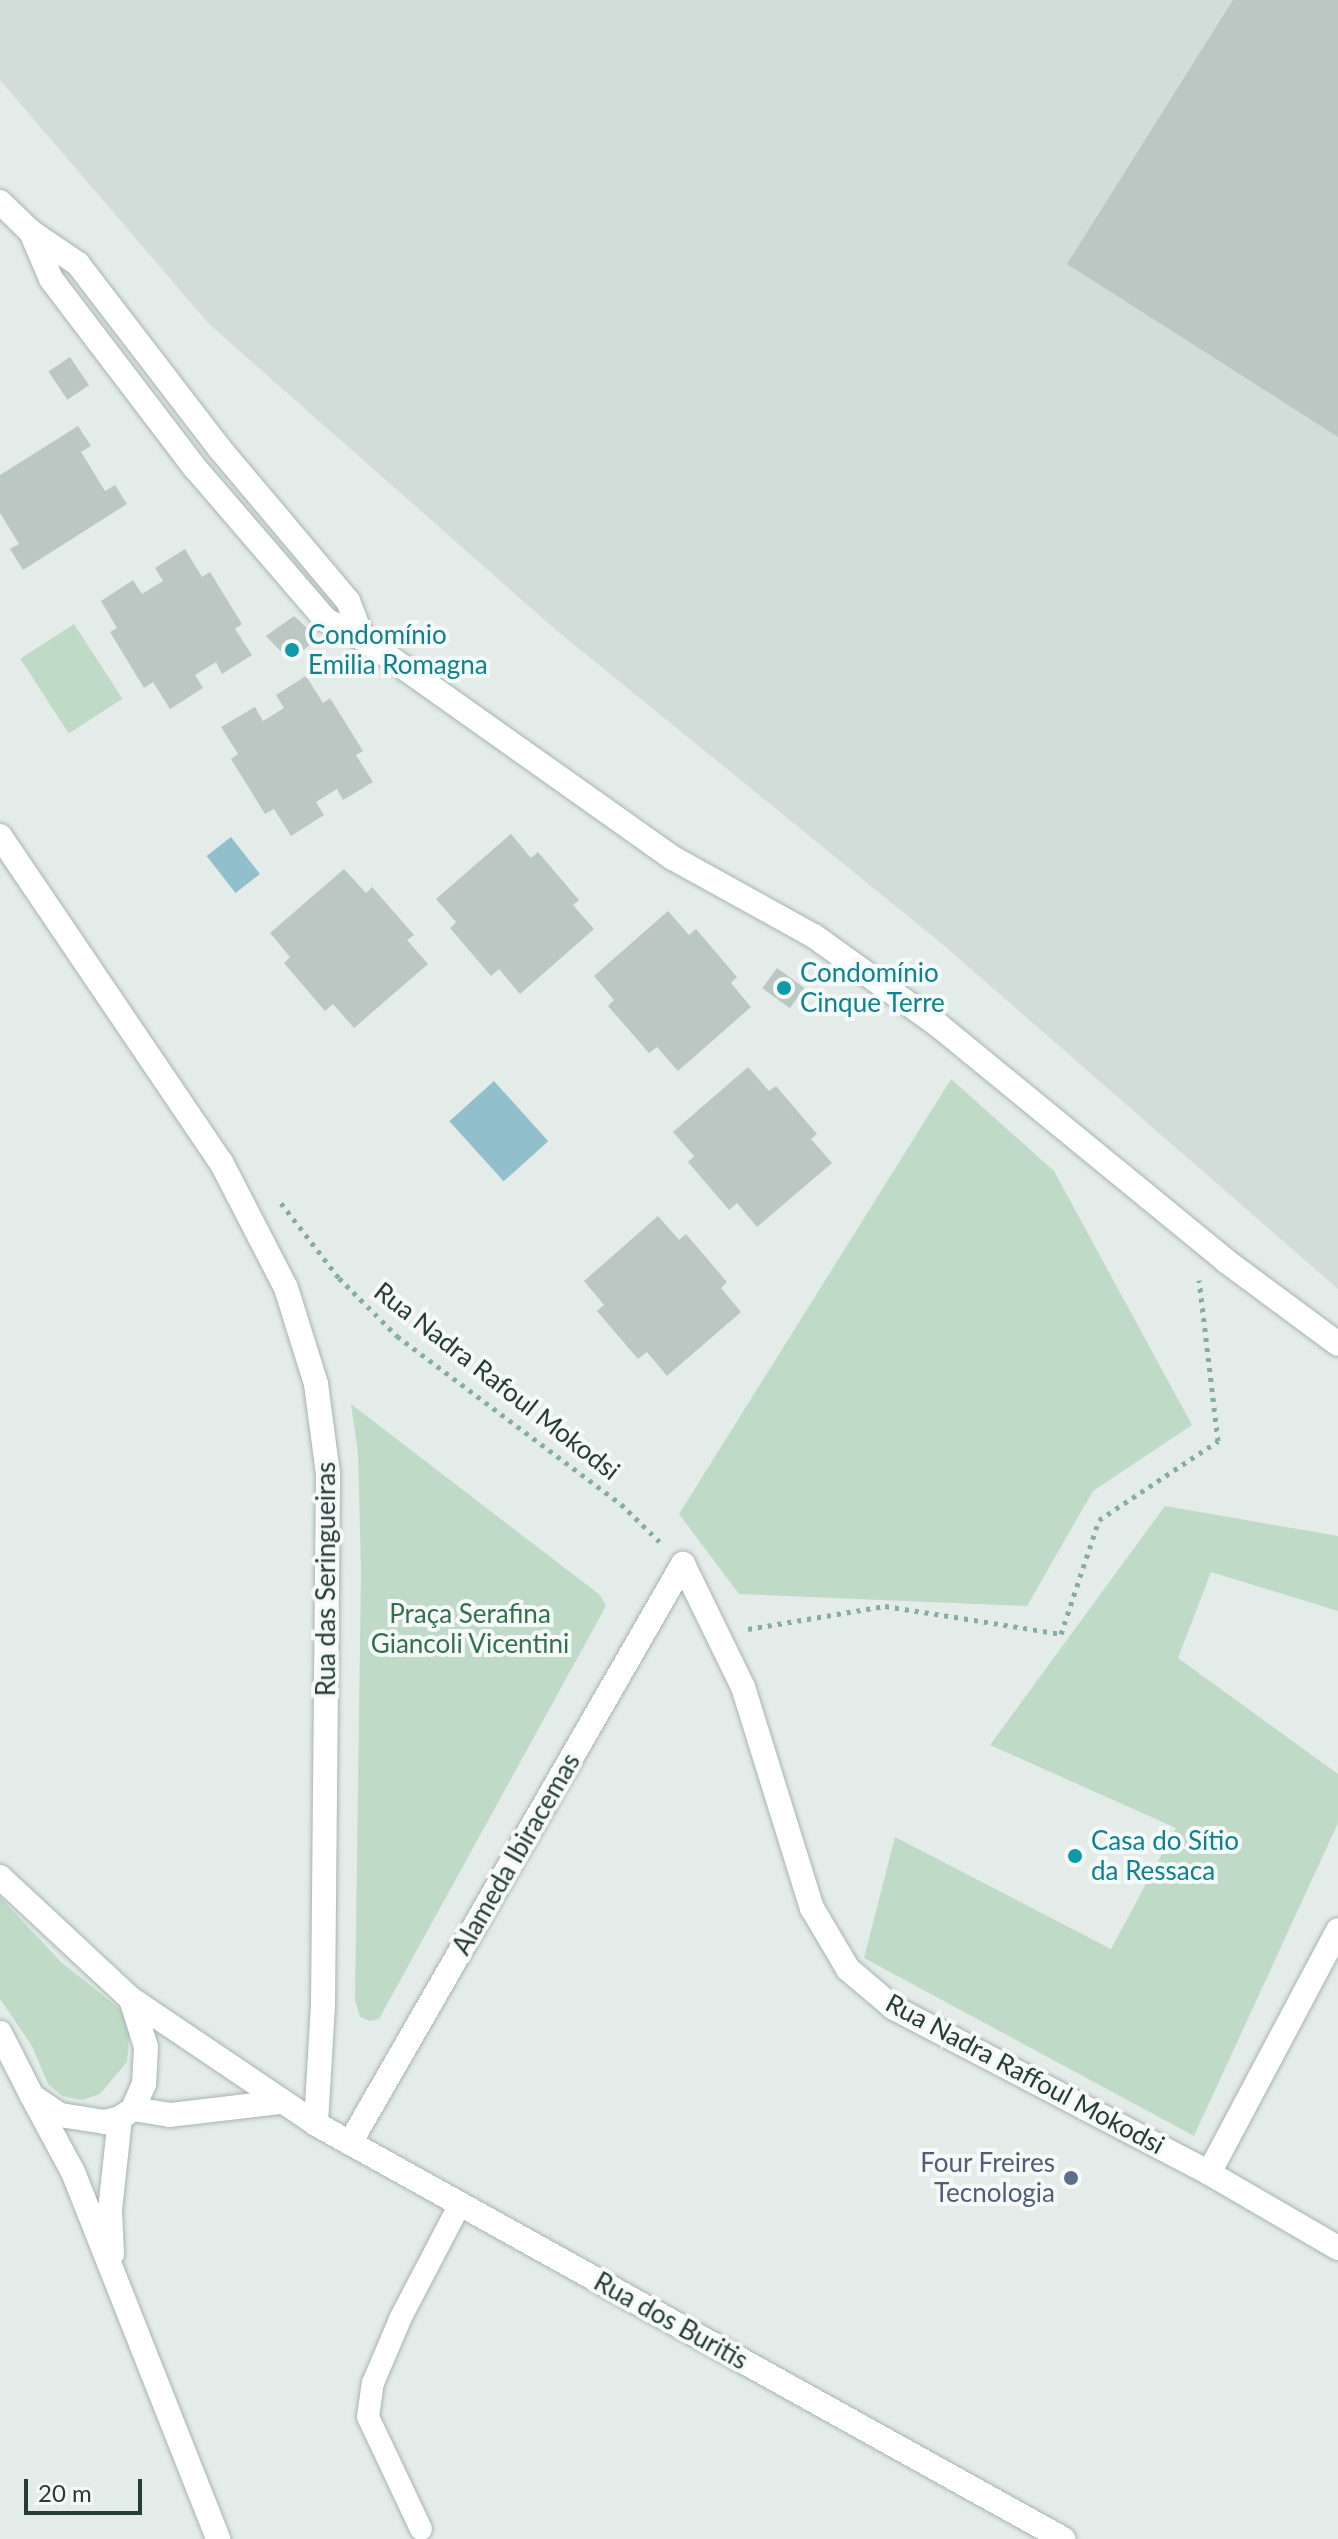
<!DOCTYPE html>
<meta charset="utf-8">
<style>
body{margin:0}
#map{position:relative;width:1338px;height:2539px;overflow:hidden;background:#e4ece9;font-family:Lato,sans-serif}
div>[style]{position:absolute}
[style*='--x']{left:calc(var(--x)*1px);top:calc(var(--y)*1px);width:calc(var(--w)*1px);rotate:calc(var(--a)*1deg)}
.built>*{inset:0;background:#d2dcd8}
.green>*{inset:0;background:#bfdbc8;transform-origin:0 0}
.water>*{inset:0;background:#91c0cc;transform-origin:0 0}
.building>*{inset:0;background:#bac7c2;transform-origin:0 0}
.path>*{height:5px;margin-top:-2.5px;transform-origin:0;background:repeating-linear-gradient(90deg,#87ada3 0 4px,transparent 0 10px)}
.roads{filter:drop-shadow(0 0 2px #a7b4b0) drop-shadow(0 0 2px #a7b4b0)}
.service>*{height:22px;margin:-11px;padding:0 11px;transform-origin:11px;border-radius:11px;background:#fff}
.minor>*{height:24px;margin:-12px;padding:0 12px;transform-origin:12px;border-radius:12px;background:#fff}
.tertiary>*{height:24px;margin:-12px;padding:0 12px;transform-origin:12px;border-radius:12px;background:#fff}
.dots>*{width:22px;height:22px;translate:-50% -50%;box-sizing:border-box;border:4px solid #f5f9f7;border-radius:50%}
span{translate:-50% -50%;white-space:nowrap;text-align:center;line-height:1.15;-webkit-text-stroke:8px #f5f9f7;paint-order:stroke}
.culture-label{font-size:26px;color:#0d838f}
.left{translate:0 -50%;text-align:left}
.street-label{font-size:26px;color:#253c37}
.park-label{font-size:26px;color:#33704d}
.service-label{font-size:26px;color:#4e5e75}
.right{translate:-100% -50%;text-align:right}
.scale{position:absolute;left:24px;top:2479px;width:118px;height:36px;box-sizing:border-box;border:4px solid #253c37;border-top:0;padding-left:10px;font-size:24px;line-height:28px;white-space:nowrap;color:#253c37;-webkit-text-stroke:6px #f5f9f7;paint-order:stroke}
</style>
<div id="map">
<div class="built">
<i style="clip-path:polygon(0 0,1338px 0,1338px 1289px,941px 943px,556px 630px,209px 324px,0 80px)"></i>
</div>
<div class="green">
<i style="left:74px;top:624px;width:89px;height:64px;rotate:57deg"></i>
<i style="clip-path:polygon(951px 1079px,1054px 1171px,1192px 1425px,1093px 1491px,1027px 1606px,739px 1594px,679px 1514px)"></i>
<i style="clip-path:polygon(351px 1404px,600px 1595px,606px 1606px,379px 2019px,370px 2021px,360px 2017px,355px 2000px,361px 1571px,358px 1453px)"></i>
<i style="clip-path:polygon(1165px 1506px,1338px 1536px,1338px 1611px,1211px 1572px,1178px 1658px,1338px 1774px,1338px 1823px,1194px 2136px,864px 1958px,895px 1837px,1111px 1949px,1176px 1828px,990px 1745px)"></i>
<i style="clip-path:polygon(0 1897px,60px 1961px,120px 2009px,130px 2026px,127px 2062px,100px 2094px,82px 2100px,62px 2096px,48px 2084px,32px 2046px,0 1999px)"></i>
</div>
<div class="water">
<i style="left:231px;top:837px;width:47px;height:31px;rotate:52deg"></i>
<i style="left:494px;top:1081px;width:81px;height:60px;rotate:48deg"></i>
</div>
<div class="building">
<i style="clip-path:polygon(1233px 0,1338px 0,1338px 437px,1067px 264px)"></i>
<i style="left:70px;top:357px;width:34px;height:26px;rotate:56deg"></i>
<i style="clip-path:polygon(78px 426px,91px 446px,81px 452px,105px 491px,115px 485px,127px 504px,23px 570px,10px 549px,19px 544px,0 513px,0 475px)"></i>
<i style="clip-path:polygon(185px 549px,202px 577px,210px 572px,242px 624px,235px 629px,252px 655px,222px 674px,216px 662px,195px 675px,203px 688px,170px 709px,153px 682px,144px 688px,110px 632px,117px 628px,101px 601px,133px 580px,142px 594px,163px 581px,155px 568px)"></i>
<i style="clip-path:polygon(294px 616px,318px 638px,290px 661px,266px 636px)"></i>
<i style="clip-path:polygon(306px 676px,323px 703px,330px 698px,363px 751px,356px 755px,373px 782px,343px 800px,337px 789px,316px 802px,324px 815px,291px 836px,274px 809px,265px 814px,231px 759px,238px 754px,221px 727px,255px 707px,263px 721px,284px 708px,276px 695px)"></i>
<i style="clip-path:polygon(511px 834px,531px 858px,538px 852px,579px 900px,573px 905px,594px 929px,520px 994px,499px 969px,491px 976px,450px 928px,456px 922px,436px 899px)"></i>
<i style="clip-path:polygon(344px 869px,366px 893px,372px 887px,414px 935px,407px 940px,428px 964px,354px 1028px,333px 1004px,325px 1011px,284px 963px,290px 957px,270px 933px)"></i>
<i style="clip-path:polygon(668px 911px,689px 935px,696px 929px,737px 977px,731px 983px,751px 1007px,678px 1071px,657px 1047px,649px 1053px,608px 1006px,614px 1000px,594px 976px)"></i>
<i style="left:777px;top:968px;width:34px;height:25px;rotate:36deg"></i>
<i style="clip-path:polygon(748px 1067px,769px 1091px,776px 1086px,817px 1134px,811px 1139px,832px 1163px,757px 1227px,737px 1203px,729px 1210px,688px 1162px,694px 1156px,673px 1132px)"></i>
<i style="clip-path:polygon(658px 1216px,679px 1240px,686px 1234px,727px 1282px,721px 1288px,741px 1312px,667px 1376px,647px 1352px,638px 1359px,597px 1311px,604px 1305px,584px 1281px)"></i>
</div>
<div class="path">
<i style="--x:281;--y:1203;--w:95;--a:52.3"></i>
<i style="--x:339;--y:1278;--w:82;--a:45"></i>
<i style="--x:397;--y:1336;--w:280;--a:36.9"></i>
<i style="--x:621;--y:1504;--w:57;--a:44.3"></i>
<i style="--x:748;--y:1629;--w:139;--a:-9.5"></i>
<i style="--x:885;--y:1606;--w:178;--a:9"></i>
<i style="--x:1061;--y:1634;--w:120;--a:-71.6"></i>
<i style="--x:1099;--y:1520;--w:143;--a:-33.6"></i>
<i style="--x:1218;--y:1441;--w:162;--a:-96.7"></i>
</div>
<div class="roads">
<div class="service">
<i style="--x:421;--y:2529;--w:124;--a:-115.3"></i>
<i style="--x:368;--y:2417;--w:34;--a:-82"></i>
<i style="--x:373;--y:2383;--w:72;--a:-67"></i>
<i style="--x:401;--y:2317;--w:127;--a:-62.4"></i>
</div>
<div class="minor">
<i style="--x:0;--y:836;--w:394;--a:55.9"></i>
<i style="--x:221;--y:1162;--w:142;--a:62.7"></i>
<i style="--x:286;--y:1288;--w:101;--a:72.6"></i>
<i style="--x:316;--y:1384;--w:91;--a:82.4"></i>
<i style="--x:328;--y:1474;--w:531;--a:90.54"></i>
<i style="--x:323;--y:2005;--w:119;--a:93.4"></i>
<i style="--x:683;--y:1564;--w:137;--a:64"></i>
<i style="--x:743;--y:1687;--w:232;--a:72.7"></i>
<i style="--x:812;--y:1908;--w:71;--a:59.5"></i>
<i style="--x:848;--y:1969;--w:60;--a:40.3"></i>
<i style="--x:894;--y:2008;--w:356;--a:27.6"></i>
<i style="--x:1209;--y:2173;--w:149;--a:30.2"></i>
<i style="--x:0;--y:1877;--w:179;--a:43"></i>
<i style="--x:131;--y:1999;--w:50;--a:72.6"></i>
<i style="--x:146;--y:2047;--w:37;--a:93"></i>
<i style="--x:144;--y:2084;--w:27;--a:114"></i>
<i style="--x:133;--y:2109;--w:16;--a:145"></i>
<i style="--x:120;--y:2118;--w:16;--a:165"></i>
<i style="--x:105;--y:2122;--w:46;--a:-171.2"></i>
<i style="--x:60;--y:2115;--w:34;--a:-146"></i>
<i style="--x:32;--y:2096;--w:71;--a:-116.9"></i>
<i style="--x:131;--y:1999;--w:223;--a:34"></i>
<i style="--x:316;--y:2124;--w:855;--a:29.05"></i>
<i style="--x:32;--y:2096;--w:86;--a:61.7"></i>
<i style="--x:73;--y:2172;--w:395;--a:68.4"></i>
<i style="--x:133;--y:2109;--w:37;--a:9"></i>
<i style="--x:170;--y:2115;--w:111;--a:-6.7"></i>
<i style="--x:350;--y:2143;--w:668;--a:-60.1"></i>
<i style="--x:1209;--y:2173;--w:275;--a:-62"></i>
<i style="--x:112;--y:2254;--w:44;--a:-92.6"></i>
<i style="--x:110;--y:2210;--w:93;--a:-83.8"></i>
</div>
<div class="tertiary">
<i style="--x:0;--y:202;--w:43;--a:44.1"></i>
<i style="--x:31;--y:232;--w:57;--a:34.2"></i>
<i style="--x:78;--y:264;--w:233;--a:52.5"></i>
<i style="--x:220;--y:449;--w:199;--a:49.9"></i>
<i style="--x:348;--y:601;--w:40;--a:69"></i>
<i style="--x:31;--y:232;--w:51;--a:66.9"></i>
<i style="--x:51;--y:279;--w:239;--a:52.7"></i>
<i style="--x:196;--y:469;--w:199;--a:49.3"></i>
<i style="--x:326;--y:620;--w:40;--a:26.6"></i>
<i style="--x:362;--y:638;--w:381;--a:35.3"></i>
<i style="--x:673;--y:858;--w:161;--a:29"></i>
<i style="--x:814;--y:936;--w:153;--a:35.7"></i>
<i style="--x:938;--y:1025;--w:372;--a:39.3"></i>
<i style="--x:1226;--y:1261;--w:139;--a:36.5"></i>
</div>
</div>
<div class="dots">
<i style="left:292px;top:650px;background:#0f9aa8"></i>
<i style="left:784px;top:988px;background:#0f9aa8"></i>
<i style="left:1075px;top:1856px;background:#0f9aa8"></i>
<i style="left:1071px;top:2178px;background:#5c6f8a"></i>
</div>
<div class="culture-label">
<span class="left" style="left:308px;top:650px">Condomínio<br>Emilia Romagna</span>
<span class="left" style="left:800px;top:988px">Condomínio<br>Cinque Terre</span>
<span class="left" style="left:1091px;top:1856px">Casa do Sítio<br>da Ressaca</span>
</div>
<div class="street-label">
<span style="left:497px;top:1381px;rotate:38deg">Rua Nadra Rafoul Mokodsi</span>
<span style="left:326px;top:1579px;rotate:-90deg">Rua das Seringueiras</span>
<span style="left:516px;top:1854px;rotate:-60deg">Alameda Ibiracemas</span>
<span style="left:1025px;top:2074px;rotate:28deg">Rua Nadra Raffoul Mokodsi</span>
<span style="left:671px;top:2321px;rotate:29deg">Rua dos Buritis</span>
</div>
<div class="park-label">
<span style="left:470px;top:1629px">Praça Serafina<br>Giancoli Vicentini</span>
</div>
<div class="service-label">
<span class="right" style="left:1055px;top:2178px">Four Freires<br>Tecnologia</span>
</div>
<div class="scale">20 m</div>
</div>
